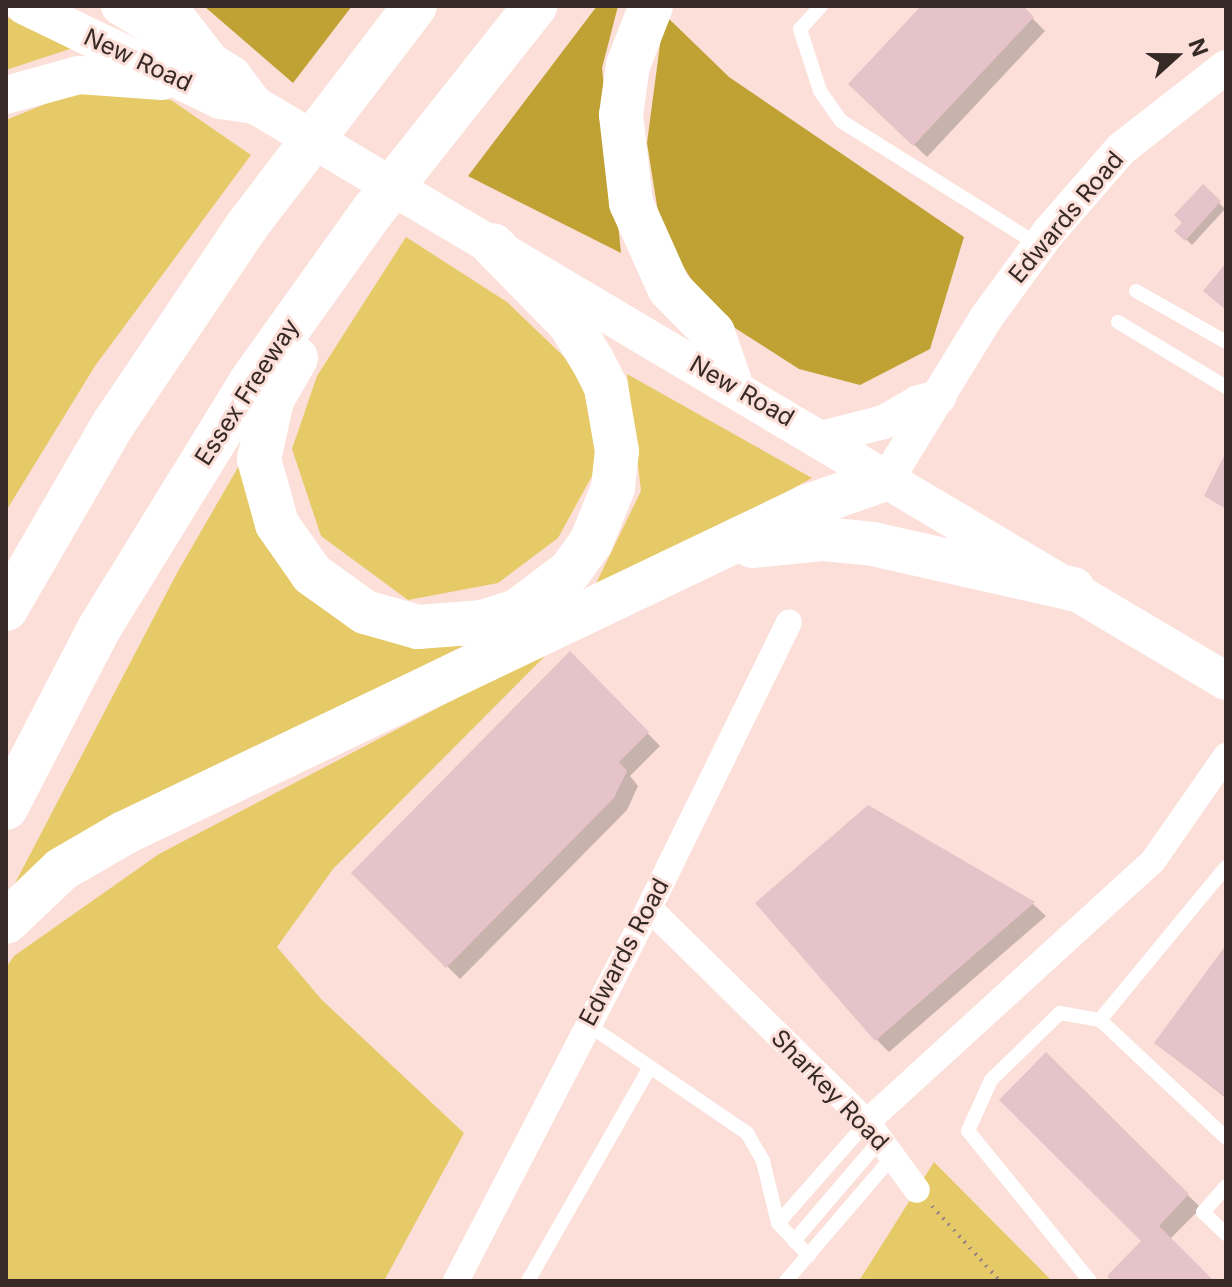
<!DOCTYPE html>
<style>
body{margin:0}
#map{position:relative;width:1232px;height:1287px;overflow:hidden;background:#fbdfd8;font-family:Inter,sans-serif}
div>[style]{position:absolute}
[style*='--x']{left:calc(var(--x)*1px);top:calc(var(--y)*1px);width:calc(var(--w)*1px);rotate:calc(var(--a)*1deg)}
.green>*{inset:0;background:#e6ca67}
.forest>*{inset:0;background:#bfa233}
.shadow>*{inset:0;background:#0003}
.building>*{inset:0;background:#e6c3c8}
.path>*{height:4px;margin-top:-2px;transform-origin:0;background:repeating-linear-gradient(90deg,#9a8580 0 2px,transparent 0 8px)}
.service>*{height:14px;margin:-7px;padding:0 7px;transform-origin:7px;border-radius:7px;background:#fff}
.minor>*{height:26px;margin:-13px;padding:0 13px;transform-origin:13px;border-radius:13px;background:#fff}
.tertiary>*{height:34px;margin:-17px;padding:0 17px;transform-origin:17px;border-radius:17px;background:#fff}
.secondary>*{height:38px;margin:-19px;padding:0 19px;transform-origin:19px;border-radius:19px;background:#fff}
.motorway>*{height:44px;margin:-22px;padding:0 22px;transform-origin:22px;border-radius:22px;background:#fff}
span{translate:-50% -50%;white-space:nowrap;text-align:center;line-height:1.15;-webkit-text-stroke:6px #fbdfd8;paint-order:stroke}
.street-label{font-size:24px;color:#362926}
.frame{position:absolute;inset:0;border:8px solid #362926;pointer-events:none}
.north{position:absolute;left:1136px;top:16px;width:80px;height:80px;-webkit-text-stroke:6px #fbdfd8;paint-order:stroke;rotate:69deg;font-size:22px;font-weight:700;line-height:32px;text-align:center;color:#362926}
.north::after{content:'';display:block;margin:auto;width:28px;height:36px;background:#362926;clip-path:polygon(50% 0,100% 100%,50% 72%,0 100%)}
</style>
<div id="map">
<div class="green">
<i style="clip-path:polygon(6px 17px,82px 45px,6px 70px)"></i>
<i style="clip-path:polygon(82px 89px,171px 100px,251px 155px,95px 366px,6px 511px,6px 120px)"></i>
<i style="clip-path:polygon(406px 237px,507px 302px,581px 373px,598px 465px,558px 538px,498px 583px,408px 600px,321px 536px,292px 449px,317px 376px)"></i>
<i style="clip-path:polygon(627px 374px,812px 478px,588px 600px,641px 491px)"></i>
<i style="clip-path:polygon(244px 457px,261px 525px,306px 597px,364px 629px,463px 646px,88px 832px,12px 889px,177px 573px)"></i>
<i style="clip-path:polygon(554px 647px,333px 869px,277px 947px,322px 1000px,464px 1133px,384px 1281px,6px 1281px,6px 968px,14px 956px,159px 854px)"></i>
<i style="clip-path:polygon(934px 1162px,1052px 1281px,859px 1281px)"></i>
</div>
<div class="forest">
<i style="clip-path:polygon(204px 6px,352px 6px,293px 83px)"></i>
<i style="clip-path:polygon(597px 6px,618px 6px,602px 68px,621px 253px,468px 176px)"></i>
<i style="clip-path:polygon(664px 14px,729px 77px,964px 237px,930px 349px,860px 385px,799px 369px,713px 314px,661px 231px,647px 143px)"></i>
</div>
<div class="shadow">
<i style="clip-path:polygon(923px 6px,1020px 6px,1045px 31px,927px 157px,863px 96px)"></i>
<i style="clip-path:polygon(1203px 187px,1225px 209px,1192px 245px,1177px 231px)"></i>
<i style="clip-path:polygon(570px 654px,660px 746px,630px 776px,638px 786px,627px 810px,460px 979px,354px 873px)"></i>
<i style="clip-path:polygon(868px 808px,1033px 904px,1046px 916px,889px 1052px,876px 1039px)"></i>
<i style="clip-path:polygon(1226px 948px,1226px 1098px,1156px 1043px)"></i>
<i style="clip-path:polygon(1046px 1055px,1201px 1208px,1170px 1239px,1212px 1281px,1114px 1281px,1144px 1241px)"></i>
</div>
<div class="building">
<i style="clip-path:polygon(921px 6px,1023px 6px,1034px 17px,913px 146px,848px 84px)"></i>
<i style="clip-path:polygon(1203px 184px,1221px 201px,1185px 241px,1174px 231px,1182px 223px,1174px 215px)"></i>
<i style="clip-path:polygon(1226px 263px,1226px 310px,1203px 291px)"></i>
<i style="clip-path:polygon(1226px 452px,1226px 509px,1204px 496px)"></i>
<i style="clip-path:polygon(570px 651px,649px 732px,619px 762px,627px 771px,614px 798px,446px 968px,351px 873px)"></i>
<i style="clip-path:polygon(868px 805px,1035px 902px,875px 1041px,755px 903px)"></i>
<i style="clip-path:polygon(1226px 945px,1226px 1097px,1154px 1043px)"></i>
<i style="clip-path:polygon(1046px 1052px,1189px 1194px,1159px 1226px,1214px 1281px,1112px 1281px,1107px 1276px,1141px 1241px,999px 1100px)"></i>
</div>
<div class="path">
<i style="--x:932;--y:1206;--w:101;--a:47.8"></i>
</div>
<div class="service">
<i style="--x:821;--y:6;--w:31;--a:132"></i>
<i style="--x:800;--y:29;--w:65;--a:72.1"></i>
<i style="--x:820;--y:91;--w:37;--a:55"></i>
<i style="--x:841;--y:121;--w:234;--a:32.1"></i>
<i style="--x:1136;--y:291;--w:103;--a:29.5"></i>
<i style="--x:1118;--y:322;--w:126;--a:31"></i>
<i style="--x:1226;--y:867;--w:198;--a:129.5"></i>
<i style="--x:1100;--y:1020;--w:173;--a:43.1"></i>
<i style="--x:587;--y:1024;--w:194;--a:34.3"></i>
<i style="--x:747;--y:1133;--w:32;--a:60"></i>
<i style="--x:763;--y:1161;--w:64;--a:76.4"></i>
<i style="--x:778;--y:1223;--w:45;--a:46.8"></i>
<i style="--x:1226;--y:1186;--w:35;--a:131"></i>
<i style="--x:1203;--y:1212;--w:32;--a:44"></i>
<i style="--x:778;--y:1223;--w:135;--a:-48.6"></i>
<i style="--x:794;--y:1241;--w:134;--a:-49.5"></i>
<i style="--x:528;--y:1281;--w:246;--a:-60.3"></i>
<i style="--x:786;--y:1281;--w:165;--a:-49.4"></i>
<i style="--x:1090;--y:1281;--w:193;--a:-129.1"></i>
<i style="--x:968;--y:1131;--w:56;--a:-65.7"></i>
<i style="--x:991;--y:1080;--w:96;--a:-44.2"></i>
<i style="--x:1060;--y:1013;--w:41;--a:9.9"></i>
</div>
<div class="minor">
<i style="--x:649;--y:908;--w:305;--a:44.5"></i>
<i style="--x:867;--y:1122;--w:84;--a:53.7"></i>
<i style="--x:867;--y:1122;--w:387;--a:-42.4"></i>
<i style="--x:1153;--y:861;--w:128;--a:-55.2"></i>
<i style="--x:456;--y:1281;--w:420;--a:-62.6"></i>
<i style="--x:649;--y:908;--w:318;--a:-63.9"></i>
</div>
<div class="tertiary">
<i style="--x:821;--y:438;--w:65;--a:-14.3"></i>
<i style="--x:884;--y:422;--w:39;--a:-30"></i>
<i style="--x:918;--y:402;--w:22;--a:-13"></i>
<i style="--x:888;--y:478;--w:188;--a:-58.5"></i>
<i style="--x:986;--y:318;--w:105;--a:-53.9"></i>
<i style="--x:1048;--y:233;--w:111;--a:-49"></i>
<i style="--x:1121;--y:149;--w:133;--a:-38"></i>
</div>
<div class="secondary">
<i style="--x:25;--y:6;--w:216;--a:25.7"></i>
<i style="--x:220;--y:100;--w:35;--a:8"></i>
<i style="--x:255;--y:105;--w:1129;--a:30.68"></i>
<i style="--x:120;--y:6;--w:132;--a:31.6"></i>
<i style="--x:232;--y:75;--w:38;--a:53"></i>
<i style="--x:6;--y:95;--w:76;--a:-15.3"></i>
<i style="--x:79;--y:75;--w:83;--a:4.1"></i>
</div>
<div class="motorway">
<i style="--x:164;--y:6;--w:67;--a:52.3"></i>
<i style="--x:651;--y:6;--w:63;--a:111.3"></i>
<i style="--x:628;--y:65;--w:50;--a:98"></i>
<i style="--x:621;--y:115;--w:89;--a:83.5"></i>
<i style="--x:631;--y:203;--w:93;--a:65.9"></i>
<i style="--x:669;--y:288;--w:63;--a:45.6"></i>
<i style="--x:713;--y:333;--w:52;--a:70.9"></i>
<i style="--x:296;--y:358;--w:48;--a:119.7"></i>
<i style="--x:272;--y:400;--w:60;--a:102.4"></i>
<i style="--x:259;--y:459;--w:67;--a:74.5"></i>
<i style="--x:277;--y:524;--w:61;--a:55"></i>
<i style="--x:312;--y:574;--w:65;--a:35.6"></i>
<i style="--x:365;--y:612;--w:55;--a:15.8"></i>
<i style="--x:418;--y:627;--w:65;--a:-4.4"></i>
<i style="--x:483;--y:622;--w:36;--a:-18"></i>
<i style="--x:517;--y:611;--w:66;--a:-37"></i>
<i style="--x:570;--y:571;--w:36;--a:-54"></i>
<i style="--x:591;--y:542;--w:58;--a:-67.8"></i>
<i style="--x:613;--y:488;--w:37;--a:-84"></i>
<i style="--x:617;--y:451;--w:65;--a:-99.8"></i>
<i style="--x:606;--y:387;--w:30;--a:-117"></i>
<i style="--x:592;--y:360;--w:42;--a:-121.4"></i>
<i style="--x:570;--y:324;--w:110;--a:-134.3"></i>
<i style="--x:752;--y:546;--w:72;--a:-5.6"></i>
<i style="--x:824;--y:539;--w:49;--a:5.8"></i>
<i style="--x:873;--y:544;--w:205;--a:12.7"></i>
<i style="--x:6;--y:609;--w:215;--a:-59.9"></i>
<i style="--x:114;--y:423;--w:236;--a:-56"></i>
<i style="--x:246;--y:227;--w:278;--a:-52.6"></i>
<i style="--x:6;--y:808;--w:204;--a:-62.6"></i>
<i style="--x:100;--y:627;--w:290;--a:-58.4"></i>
<i style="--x:252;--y:380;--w:206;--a:-54.5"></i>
<i style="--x:372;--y:212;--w:263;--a:-51.6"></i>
<i style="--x:6;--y:922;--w:77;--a:-43.4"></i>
<i style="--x:62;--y:869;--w:72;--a:-30.1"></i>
<i style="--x:124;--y:833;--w:758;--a:-25.55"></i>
<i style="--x:808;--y:506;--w:85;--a:-19.3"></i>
</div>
<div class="street-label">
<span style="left:138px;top:60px;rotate:25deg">New Road</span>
<span style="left:1066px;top:217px;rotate:-50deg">Edwards Road</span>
<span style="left:742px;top:391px;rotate:30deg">New Road</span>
<span style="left:247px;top:392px;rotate:-57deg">Essex Freeway</span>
<span style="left:624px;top:952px;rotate:-62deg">Edwards Road</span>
<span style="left:830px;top:1090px;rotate:46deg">Sharkey Road</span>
</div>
<div class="frame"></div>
<div class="north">N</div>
</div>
